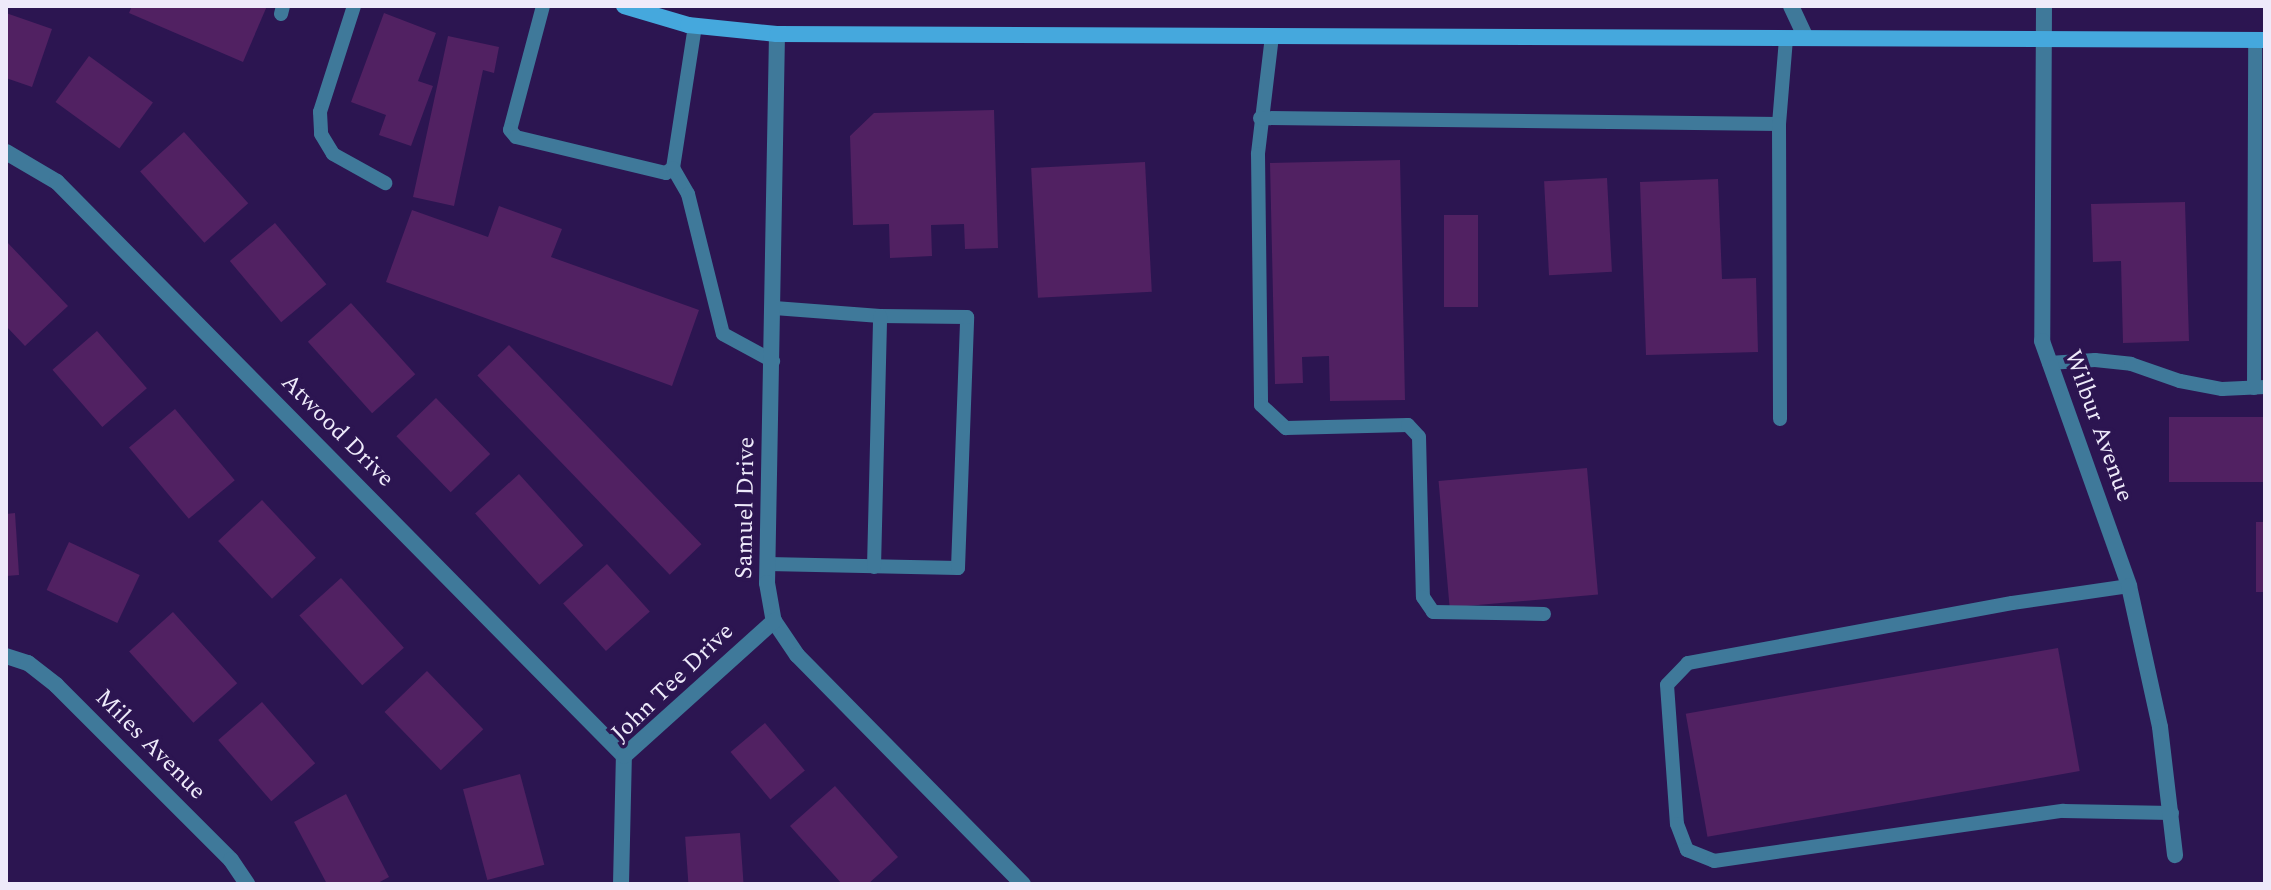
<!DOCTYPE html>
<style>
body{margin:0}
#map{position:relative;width:2271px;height:890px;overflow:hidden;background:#2c1551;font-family:Spectral,serif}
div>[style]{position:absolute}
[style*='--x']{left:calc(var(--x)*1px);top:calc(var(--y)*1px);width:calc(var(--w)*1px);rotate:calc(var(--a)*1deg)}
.building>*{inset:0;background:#512162;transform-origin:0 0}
.service>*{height:14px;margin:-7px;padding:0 7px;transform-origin:7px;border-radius:7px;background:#3f799a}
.minor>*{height:16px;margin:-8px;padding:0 8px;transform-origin:8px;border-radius:8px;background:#3f799a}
.secondary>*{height:16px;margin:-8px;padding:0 8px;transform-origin:8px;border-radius:8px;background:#45a8dd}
span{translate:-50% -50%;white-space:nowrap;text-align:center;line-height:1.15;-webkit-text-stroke:7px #2c1551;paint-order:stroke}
.street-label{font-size:24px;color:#eeeafa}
.frame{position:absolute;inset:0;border:8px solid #eeeafa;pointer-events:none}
</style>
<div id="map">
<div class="building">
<i style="clip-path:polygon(132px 6px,267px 6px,243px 62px,129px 13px)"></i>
<i style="clip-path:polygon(6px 13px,52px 29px,32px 87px,6px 78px)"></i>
<i style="clip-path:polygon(384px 13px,436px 33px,418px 81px,433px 86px,411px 146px,379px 135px,386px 115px,351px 102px)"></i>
<i style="clip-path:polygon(448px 36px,499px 47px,494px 73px,483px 70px,454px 206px,413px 197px)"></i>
<i style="left:89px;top:56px;width:79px;height:57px;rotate:36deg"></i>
<i style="clip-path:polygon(994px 110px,998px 248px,965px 249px,964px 224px,931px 225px,932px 256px,890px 258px,889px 224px,853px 225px,850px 136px,874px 113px)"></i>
<i style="left:184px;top:132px;width:96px;height:59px;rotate:48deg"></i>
<i style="clip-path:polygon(1400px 160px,1405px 400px,1330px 401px,1329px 356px,1302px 357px,1303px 383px,1275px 384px,1270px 163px)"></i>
<i style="left:1145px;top:162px;width:130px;height:114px;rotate:87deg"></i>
<i style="left:1607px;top:178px;width:94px;height:63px;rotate:87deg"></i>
<i style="clip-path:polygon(1718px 179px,1722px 279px,1756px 278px,1758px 352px,1646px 355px,1640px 182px)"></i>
<i style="clip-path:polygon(2185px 202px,2189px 341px,2123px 343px,2121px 261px,2093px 262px,2091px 204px)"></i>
<i style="clip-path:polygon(499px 206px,562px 229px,551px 257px,699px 310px,672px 386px,386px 282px,412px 210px,488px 237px)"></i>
<i style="left:1444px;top:215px;width:34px;height:92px"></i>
<i style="left:275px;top:223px;width:80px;height:59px;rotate:50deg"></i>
<i style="clip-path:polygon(6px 241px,68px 306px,25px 346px,6px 326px)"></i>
<i style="left:351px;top:303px;width:96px;height:58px;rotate:48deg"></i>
<i style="left:97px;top:331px;width:76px;height:59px;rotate:49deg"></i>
<i style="left:509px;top:345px;width:277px;height:44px;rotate:46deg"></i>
<i style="left:436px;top:398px;width:78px;height:55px;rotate:46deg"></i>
<i style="left:175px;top:409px;width:93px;height:60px;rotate:50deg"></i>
<i style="left:2265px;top:417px;width:65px;height:96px;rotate:90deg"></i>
<i style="left:1587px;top:468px;width:127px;height:149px;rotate:85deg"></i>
<i style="left:519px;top:474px;width:96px;height:59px;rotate:48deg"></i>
<i style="left:262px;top:500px;width:79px;height:60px;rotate:47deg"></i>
<i style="clip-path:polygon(15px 513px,19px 575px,6px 576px,6px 514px)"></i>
<i style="left:2265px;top:522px;width:70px;height:9px;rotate:90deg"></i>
<i style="left:69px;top:542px;width:78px;height:53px;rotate:25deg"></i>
<i style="left:607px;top:564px;width:64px;height:59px;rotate:48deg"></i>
<i style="left:341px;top:578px;width:94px;height:56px;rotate:48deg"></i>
<i style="left:173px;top:612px;width:96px;height:59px;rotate:48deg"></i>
<i style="left:2058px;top:648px;width:125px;height:378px;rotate:80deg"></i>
<i style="left:427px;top:671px;width:81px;height:59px;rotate:46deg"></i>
<i style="left:262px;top:702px;width:81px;height:58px;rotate:49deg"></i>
<i style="left:765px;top:723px;width:62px;height:45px;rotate:50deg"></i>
<i style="left:520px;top:774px;width:94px;height:59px;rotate:75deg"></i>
<i style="clip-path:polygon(835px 786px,898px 857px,868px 884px,842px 884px,790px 826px)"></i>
<i style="clip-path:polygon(346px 794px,389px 877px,376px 884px,327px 884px,294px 822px)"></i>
<i style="left:740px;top:833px;width:51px;height:55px;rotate:86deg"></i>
</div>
<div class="service">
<i style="--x:354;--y:6;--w:111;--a:107.8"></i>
<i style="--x:320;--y:112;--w:22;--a:87"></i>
<i style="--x:321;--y:134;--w:23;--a:59"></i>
<i style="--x:333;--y:154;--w:60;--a:29.1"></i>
<i style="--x:543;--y:6;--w:128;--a:104.9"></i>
<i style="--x:510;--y:130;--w:9;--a:49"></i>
<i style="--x:516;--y:137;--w:154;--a:13.5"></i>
<i style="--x:666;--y:173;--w:9;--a:-36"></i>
<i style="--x:673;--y:168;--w:144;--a:-81.2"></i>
<i style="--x:281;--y:14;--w:8;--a:-76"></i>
<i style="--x:1272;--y:36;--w:119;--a:96.8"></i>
<i style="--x:1258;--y:154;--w:251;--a:89.3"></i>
<i style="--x:1261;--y:405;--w:34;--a:43"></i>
<i style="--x:1286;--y:428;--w:122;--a:-1.4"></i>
<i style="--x:1408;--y:425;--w:16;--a:47"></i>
<i style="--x:1419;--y:437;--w:160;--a:88.6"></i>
<i style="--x:1423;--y:597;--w:18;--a:56"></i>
<i style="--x:1433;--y:612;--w:111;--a:1"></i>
<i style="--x:1260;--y:118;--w:519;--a:0.66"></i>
<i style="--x:1779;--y:124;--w:86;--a:-85.3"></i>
<i style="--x:1779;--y:124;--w:295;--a:89.8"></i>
<i style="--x:673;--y:168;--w:30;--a:60"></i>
<i style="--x:688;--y:194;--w:144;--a:76"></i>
<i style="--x:723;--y:334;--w:57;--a:28.4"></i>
<i style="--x:2049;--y:363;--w:46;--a:-3.7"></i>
<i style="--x:2095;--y:360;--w:36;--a:6"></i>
<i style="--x:2131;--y:364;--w:52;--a:19.1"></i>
<i style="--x:2180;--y:381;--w:43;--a:10.8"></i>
<i style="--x:2222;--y:389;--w:43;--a:-2.7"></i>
<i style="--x:2254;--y:388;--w:348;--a:-89.8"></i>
<i style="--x:768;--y:564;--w:190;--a:1.2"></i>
<i style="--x:958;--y:568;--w:251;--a:-87.9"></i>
<i style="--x:967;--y:317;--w:87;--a:-179.3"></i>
<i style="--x:880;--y:316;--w:106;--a:-175.7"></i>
<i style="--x:874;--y:567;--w:251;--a:-88.6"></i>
<i style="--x:2129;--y:586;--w:118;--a:171.7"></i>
<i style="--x:2012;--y:603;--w:330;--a:169.5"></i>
<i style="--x:1688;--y:663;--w:30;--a:134"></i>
<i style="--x:1667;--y:685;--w:139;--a:85.9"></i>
<i style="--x:1677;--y:824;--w:28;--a:69"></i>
<i style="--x:1687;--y:850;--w:29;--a:22"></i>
<i style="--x:1714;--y:861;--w:353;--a:-8.2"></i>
<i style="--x:2063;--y:811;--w:109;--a:1.1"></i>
</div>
<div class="minor">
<i style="--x:1791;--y:6;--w:35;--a:65"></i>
<i style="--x:2044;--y:6;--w:335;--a:90.3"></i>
<i style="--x:2042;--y:341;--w:260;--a:70.4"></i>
<i style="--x:2129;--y:586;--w:144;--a:77.6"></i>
<i style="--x:2160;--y:727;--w:129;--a:83.3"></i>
<i style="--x:777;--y:34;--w:549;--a:91.04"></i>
<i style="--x:767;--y:583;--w:39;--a:80"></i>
<i style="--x:774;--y:621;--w:41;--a:55.9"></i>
<i style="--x:797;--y:655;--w:322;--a:45.4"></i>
<i style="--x:6;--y:152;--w:59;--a:30.5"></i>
<i style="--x:57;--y:182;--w:807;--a:45.35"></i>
<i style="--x:6;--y:656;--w:23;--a:18"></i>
<i style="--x:28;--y:663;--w:36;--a:38"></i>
<i style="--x:56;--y:685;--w:247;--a:45"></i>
<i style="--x:231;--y:860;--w:29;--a:56"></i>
<i style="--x:621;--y:884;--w:128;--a:-88.7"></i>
<i style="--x:624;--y:756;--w:202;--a:-42"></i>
</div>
<div class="secondary">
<i style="--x:624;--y:6;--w:67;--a:16.5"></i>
<i style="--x:688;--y:25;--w:89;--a:5.8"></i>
<i style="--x:777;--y:34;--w:1488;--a:0.23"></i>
</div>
<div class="street-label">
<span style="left:2098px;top:426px;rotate:70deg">Wilbur Avenue</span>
<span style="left:337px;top:431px;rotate:45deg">Atwood Drive</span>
<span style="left:746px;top:508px;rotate:-89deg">Samuel Drive</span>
<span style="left:673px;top:683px;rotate:-44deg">John Tee Drive</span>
<span style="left:150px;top:745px;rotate:45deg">Miles Avenue</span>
</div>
<div class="frame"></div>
</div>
